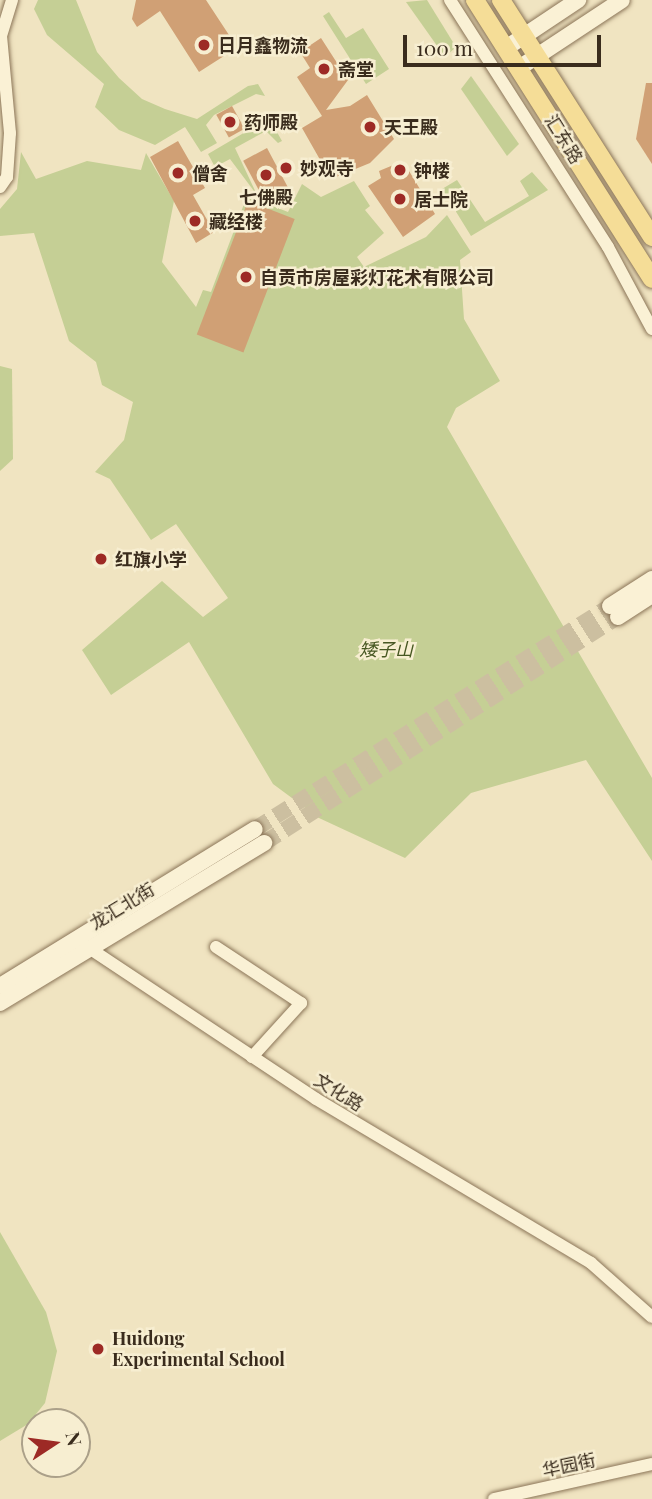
<!DOCTYPE html>
<meta charset="utf-8">
<style>
body{margin:0}
#map{position:relative;width:652px;height:1499px;overflow:hidden;background:#f0e4c1;font-family:"Playfair Display","Noto Sans SC",serif}
div>[style]{position:absolute}
[style*='--x']{left:calc(var(--x)*1px);top:calc(var(--y)*1px);width:calc(var(--w)*1px);rotate:calc(var(--a)*1deg)}
.green>*{inset:0;background:#c5cf95}
.building>*{inset:0;background:#d0a075;transform-origin:0 0}
.secondary-tunnel>*{height:16px;margin-top:-8px;transform-origin:0;background:repeating-linear-gradient(90deg,#ccbfa0 0 16px,transparent 0 24px)}
.roads{filter:drop-shadow(0 0 2px #8b7558) drop-shadow(0 0 2px #8b7558)}
.street>*{height:12px;margin:-6px;padding:0 6px;transform-origin:6px;border-radius:6px;background:#faf1d5}
.secondary>*{height:16px;margin:-8px;padding:0 8px;transform-origin:8px;border-radius:8px;background:#faf1d5}
.primary>*{height:18px;margin:-9px;padding:0 9px;transform-origin:9px;border-radius:9px;background:#f5dd97}
.dots>*{width:19px;height:19px;translate:-50% -50%;box-sizing:border-box;border:4px solid #f7eed1;border-radius:50%}
span{translate:-50% -50%;white-space:nowrap;text-align:center;line-height:1.15;-webkit-text-stroke:5px #f7eed1;paint-order:stroke}
.poi-label{font-size:18px;color:#3a2c1d;font-weight:700}
.left{translate:0 -50%;text-align:left}
.street-label{font-size:18px;color:#3a2c1d}
.park-label{font-size:18px;color:#475722;font-style:italic}
.north{position:absolute;left:21px;top:1408px;width:70px;height:70px;box-sizing:border-box;background:#f7eed1;border:2px solid #aba089;border-radius:50%;rotate:77deg;font-size:19px;font-weight:700;line-height:28px;text-align:center;color:#3a2c1d}
.north::after{content:'';display:block;margin:auto;width:24px;height:32px;background:#9d2a25;clip-path:polygon(50% 0,100% 100%,50% 72%,0 100%)}
.scale{position:absolute;left:403px;top:35px;width:198px;height:32px;box-sizing:border-box;border:4px solid #3a2c1d;border-top:0;padding-left:9px;font-size:21px;line-height:24px;white-space:nowrap;color:#3a2c1d;-webkit-text-stroke:5px #f7eed1;paint-order:stroke}
</style>
<div id="map">
<div class="green">
<i style="clip-path:polygon(38px 0,76px 0,97px 52px,119px 78px,142px 99px,165px 109px,197px 119px,248px 86px,258px 84px,265px 96px,256px 94px,214px 115px,206px 125px,217px 143px,201px 152px,185px 127px,155px 145px,119px 130px,95px 107px,104px 84px,47px 35px,34px 9px)"></i>
<i style="clip-path:polygon(427px 0,456px 47px,445px 57px,406px 2px)"></i>
<i style="clip-path:polygon(329px 12px,346px 38px,363px 28px,389px 69px,366px 84px,323px 16px)"></i>
<i style="clip-path:polygon(471px 76px,519px 144px,507px 156px,461px 89px)"></i>
<i style="clip-path:polygon(269px 118px,282px 141px,278px 143px,266px 131px,235px 148px,257px 195px,230px 159px,215px 167px,208px 154px)"></i>
<i style="clip-path:polygon(21px 152px,36px 179px,87px 161px,141px 170px,146px 153px,174px 201px,162px 262px,196px 307px,203px 290px,211px 292px,247px 196px,288px 212px,302px 184px,321px 197px,354px 181px,370px 206px,365px 210px,384px 233px,357px 257px,364px 267px,426px 237px,447px 215px,471px 252px,460px 260px,464px 319px,500px 381px,456px 408px,447px 427px,652px 778px,652px 861px,586px 760px,471px 793px,405px 858px,319px 818px,273px 784px,189px 642px,111px 695px,82px 650px,162px 581px,203px 617px,228px 598px,176px 524px,151px 540px,110px 479px,95px 472px,124px 440px,133px 402px,102px 385px,96px 362px,69px 341px,34px 233px,0 236px,0 209px,17px 189px)"></i>
<i style="clip-path:polygon(532px 172px,548px 190px,471px 236px,442px 189px,457px 180px,485px 222px,529px 196px,520px 181px)"></i>
<i style="clip-path:polygon(0 366px,12px 369px,13px 459px,0 471px)"></i>
<i style="clip-path:polygon(0 1232px,46px 1312px,57px 1351px,45px 1403px,28px 1424px,0 1441px)"></i>
</div>
<div class="building">
<i style="clip-path:polygon(136px 0,206px 0,229px 35px,224px 56px,199px 72px,160px 11px,137px 27px,132px 19px)"></i>
<i style="clip-path:polygon(321px 38px,348px 80px,326px 110px,350px 106px,367px 95px,394px 139px,370px 163px,331px 179px,302px 128px,322px 116px,297px 77px,310px 68px,300px 52px)"></i>
<i style="clip-path:polygon(646px 83px,652px 83px,652px 164px,636px 139px)"></i>
<i style="left:232px;top:106px;width:26px;height:18px;rotate:61deg"></i>
<i style="clip-path:polygon(178px 141px,205px 188px,193px 195px,214px 232px,196px 243px,150px 157px)"></i>
<i style="left:267px;top:148px;width:45px;height:27px;rotate:62deg"></i>
<i style="clip-path:polygon(403px 161px,435px 214px,403px 237px,368px 186px,381px 178px,379px 171px)"></i>
<i style="left:248px;top:201px;width:50px;height:143px;rotate:21deg"></i>
</div>
<div class="secondary-tunnel">
<i style="--x:255;--y:829;--w:419;--a:-32.1"></i>
<i style="--x:264;--y:843;--w:420;--a:-32.6"></i>
</div>
<div class="roads">
<div class="street">
<i style="--x:450;--y:0;--w:293;--a:57.4"></i>
<i style="--x:608;--y:247;--w:93;--a:61.8"></i>
<i style="--x:0;--y:187;--w:12;--a:-55"></i>
<i style="--x:7;--y:177;--w:44;--a:-86.1"></i>
<i style="--x:10;--y:133;--w:97;--a:-95.3"></i>
<i style="--x:1;--y:36;--w:38;--a:-73"></i>
<i style="--x:83;--y:944;--w:280;--a:33.6"></i>
<i style="--x:316;--y:1099;--w:320;--a:30.8"></i>
<i style="--x:591;--y:1263;--w:81;--a:41.5"></i>
<i style="--x:216;--y:947;--w:102;--a:33.4"></i>
<i style="--x:301;--y:1003;--w:73;--a:132.2"></i>
<i style="--x:494;--y:1499;--w:162;--a:-12.5"></i>
</div>
<div class="secondary">
<i style="--x:506;--y:48;--w:87;--a:-33.7"></i>
<i style="--x:519;--y:68;--w:123;--a:-33.4"></i>
<i style="--x:610;--y:606;--w:50;--a:-32.7"></i>
<i style="--x:618;--y:617;--w:40;--a:-32.9"></i>
<i style="--x:0;--y:986;--w:299;--a:-31.6"></i>
<i style="--x:0;--y:1003;--w:309;--a:-31.2"></i>
</div>
<div class="primary">
<i style="--x:475;--y:0;--w:330;--a:57.6"></i>
<i style="--x:501;--y:0;--w:281;--a:57.5"></i>
</div>
</div>
<div class="dots">
<i style="left:204px;top:45px;background:#9d2a25"></i>
<i style="left:324px;top:69px;background:#9d2a25"></i>
<i style="left:230px;top:122px;background:#9d2a25"></i>
<i style="left:370px;top:127px;background:#9d2a25"></i>
<i style="left:286px;top:168px;background:#9d2a25"></i>
<i style="left:400px;top:170px;background:#9d2a25"></i>
<i style="left:178px;top:173px;background:#9d2a25"></i>
<i style="left:266px;top:175px;background:#9d2a25"></i>
<i style="left:400px;top:199px;background:#9d2a25"></i>
<i style="left:195px;top:221px;background:#9d2a25"></i>
<i style="left:246px;top:277px;background:#9d2a25"></i>
<i style="left:101px;top:559px;background:#9d2a25"></i>
<i style="left:98px;top:1349px;background:#9d2a25"></i>
</div>
<div class="poi-label">
<span class="left" style="left:218px;top:45px">日月鑫物流</span>
<span class="left" style="left:338px;top:69px">斋堂</span>
<span class="left" style="left:244px;top:122px">药师殿</span>
<span class="left" style="left:384px;top:127px">天王殿</span>
<span class="left" style="left:300px;top:168px">妙观寺</span>
<span class="left" style="left:414px;top:170px">钟楼</span>
<span class="left" style="left:192px;top:173px">僧舍</span>
<span style="left:266px;top:197px">七佛殿</span>
<span class="left" style="left:414px;top:199px">居士院</span>
<span class="left" style="left:209px;top:221px">藏经楼</span>
<span class="left" style="left:260px;top:277px">自贡市房屋彩灯花术有限公司</span>
<span class="left" style="left:115px;top:559px">红旗小学</span>
<span class="left" style="left:112px;top:1349px">Huidong<br>Experimental School</span>
</div>
<div class="street-label">
<span style="left:564px;top:139px;rotate:58deg">汇东路</span>
<span style="left:122px;top:906px;rotate:-31deg">龙汇北街</span>
<span style="left:339px;top:1092px;rotate:32deg">文化路</span>
<span style="left:569px;top:1465px;rotate:-12deg">华园街</span>
</div>
<div class="park-label">
<span style="left:386px;top:649px">矮子山</span>
</div>
<div class="north">N</div>
<div class="scale">100 m</div>
</div>
